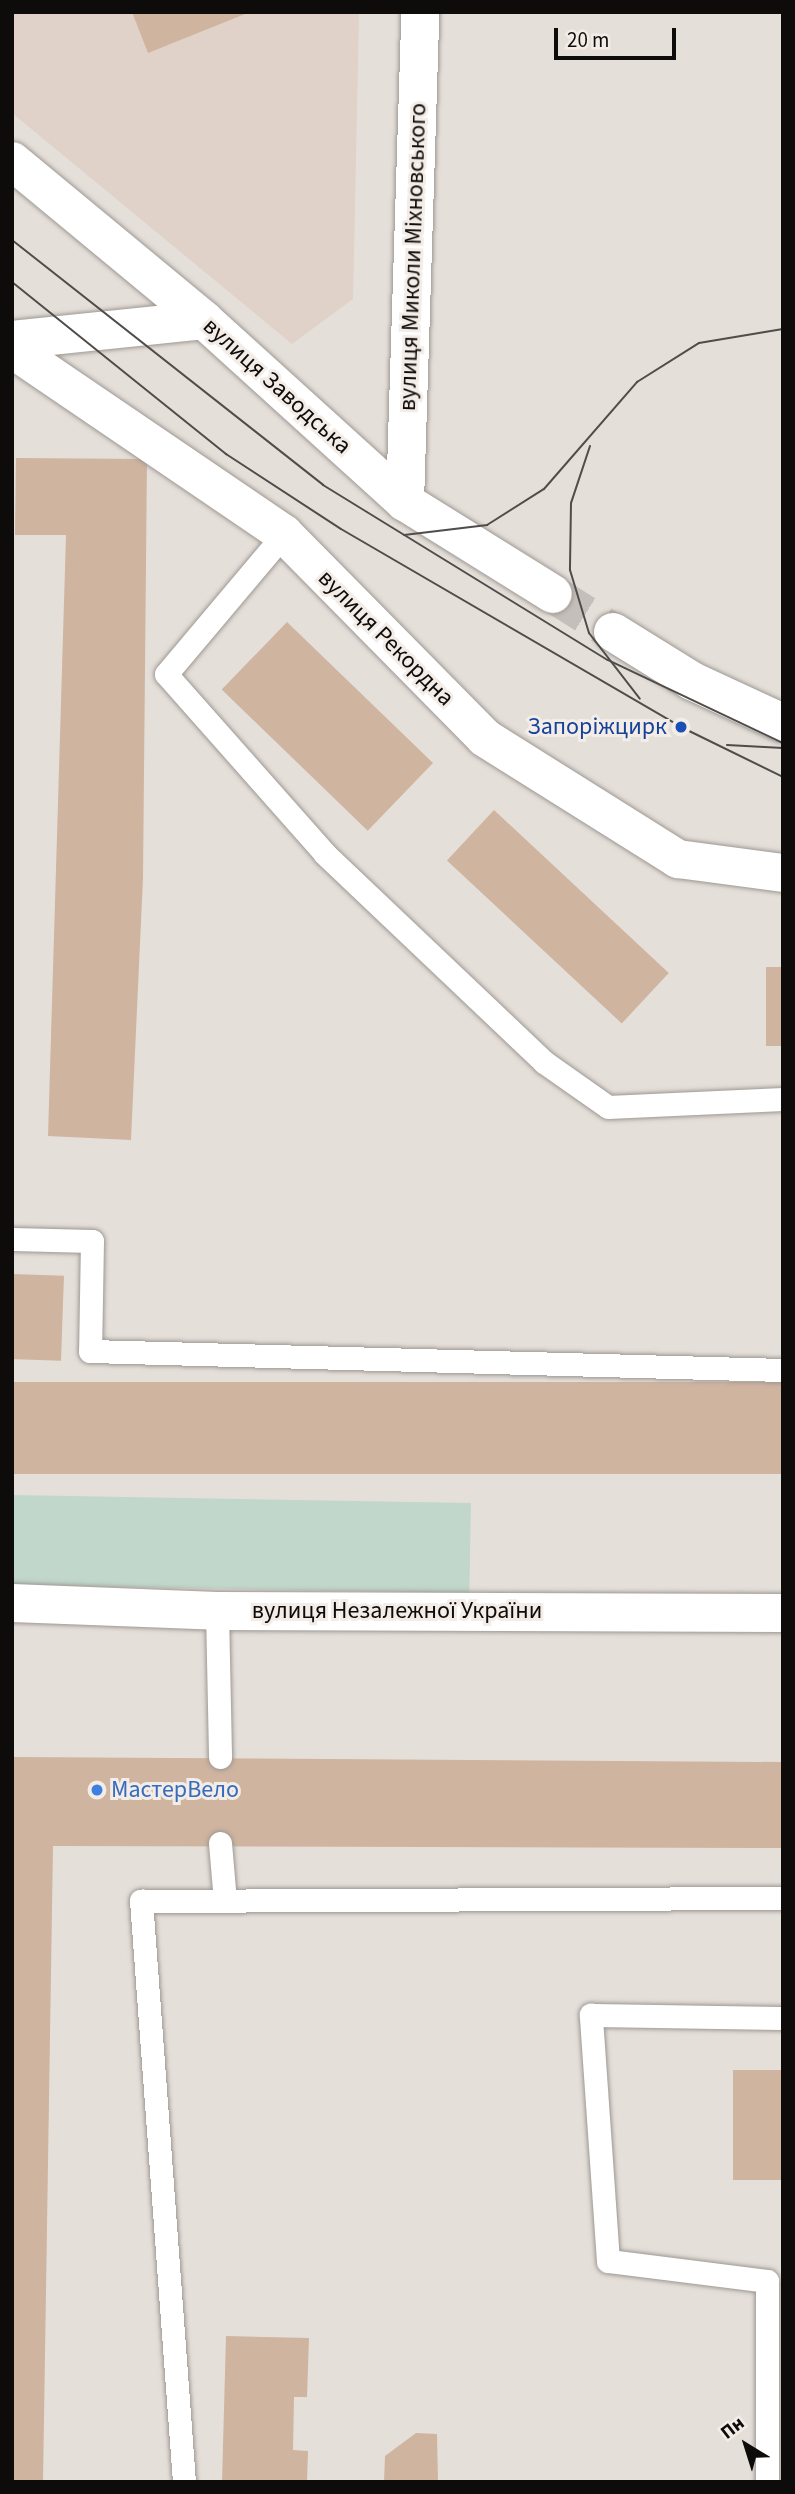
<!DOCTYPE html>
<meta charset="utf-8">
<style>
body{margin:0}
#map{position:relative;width:795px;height:2494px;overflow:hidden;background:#e5dfda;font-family:"Source Sans 3",sans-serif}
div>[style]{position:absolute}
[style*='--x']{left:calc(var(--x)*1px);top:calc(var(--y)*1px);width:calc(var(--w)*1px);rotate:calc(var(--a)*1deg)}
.built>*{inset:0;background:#e0d2c9}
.green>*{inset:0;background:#c1d7cb;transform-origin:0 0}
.building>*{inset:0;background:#cfb4a0;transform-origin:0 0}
.secondary-tunnel>*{height:38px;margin-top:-19px;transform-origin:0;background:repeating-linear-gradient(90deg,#c5bfbb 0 38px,transparent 0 57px)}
.roads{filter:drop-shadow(0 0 2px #9e9893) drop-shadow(0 0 2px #9e9893)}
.lane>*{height:23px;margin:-11.5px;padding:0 11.5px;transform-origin:11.5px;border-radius:11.5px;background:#fff}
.secondary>*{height:38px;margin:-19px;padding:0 19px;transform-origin:19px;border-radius:19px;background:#fff}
.tram>*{height:2px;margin:-1px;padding:0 1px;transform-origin:1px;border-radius:1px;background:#4f4c49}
.dots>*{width:19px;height:19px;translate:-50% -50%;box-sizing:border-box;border:4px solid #f3ece7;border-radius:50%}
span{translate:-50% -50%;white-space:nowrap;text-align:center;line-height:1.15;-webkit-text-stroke:6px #f3ece7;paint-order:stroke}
.street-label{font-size:24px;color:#0e0c0a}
.transit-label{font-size:24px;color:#164399}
.right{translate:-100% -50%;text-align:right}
.shop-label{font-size:24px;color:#366cbe}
.left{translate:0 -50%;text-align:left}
.frame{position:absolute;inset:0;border:14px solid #0e0c0a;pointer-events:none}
.north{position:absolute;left:711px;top:2410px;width:70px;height:70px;-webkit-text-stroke:5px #f3ece7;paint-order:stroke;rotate:322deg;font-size:19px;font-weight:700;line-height:28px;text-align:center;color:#0e0c0a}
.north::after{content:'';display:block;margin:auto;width:24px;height:32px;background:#0e0c0a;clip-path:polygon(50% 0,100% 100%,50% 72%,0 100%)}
.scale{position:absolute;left:554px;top:28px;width:122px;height:32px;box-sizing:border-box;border:4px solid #0e0c0a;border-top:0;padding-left:9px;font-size:21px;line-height:24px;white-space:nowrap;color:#0e0c0a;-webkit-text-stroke:5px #f3ece7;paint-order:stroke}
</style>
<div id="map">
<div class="built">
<i style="clip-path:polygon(12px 12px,359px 12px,353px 299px,292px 344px,12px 113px)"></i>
</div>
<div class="green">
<i style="left:12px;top:1495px;width:459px;height:90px;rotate:1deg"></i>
</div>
<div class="building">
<i style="clip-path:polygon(132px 12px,250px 12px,148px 53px)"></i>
<i style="clip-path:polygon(16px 458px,147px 459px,143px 878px,131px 1140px,48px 1136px,66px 535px,15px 535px)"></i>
<i style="left:287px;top:622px;width:203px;height:94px;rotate:44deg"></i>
<i style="left:494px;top:810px;width:239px;height:69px;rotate:43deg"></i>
<i style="left:766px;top:967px;width:17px;height:79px"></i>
<i style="left:12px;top:1274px;width:52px;height:85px;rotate:2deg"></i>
<i style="left:12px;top:1382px;width:771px;height:92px"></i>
<i style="clip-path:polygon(12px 1757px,783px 1762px,783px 1848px,53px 1846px,43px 2482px,12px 2482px)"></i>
<i style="left:733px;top:2070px;width:50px;height:110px"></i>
<i style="clip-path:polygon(226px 2336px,309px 2338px,307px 2397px,294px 2397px,293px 2450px,308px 2451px,307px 2482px,222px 2482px)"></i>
<i style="clip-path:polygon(416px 2433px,437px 2434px,438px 2482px,384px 2482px,385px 2456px)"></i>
</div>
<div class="secondary-tunnel">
<i style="--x:553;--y:594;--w:71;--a:32.3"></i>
</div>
<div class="roads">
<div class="lane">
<i style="--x:284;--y:534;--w:183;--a:130.1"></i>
<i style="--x:166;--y:674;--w:240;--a:48.5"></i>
<i style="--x:325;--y:854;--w:302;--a:43.5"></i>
<i style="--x:544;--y:1062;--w:78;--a:35.1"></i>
<i style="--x:608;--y:1107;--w:175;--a:-2.6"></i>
<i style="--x:12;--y:1239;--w:80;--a:1.4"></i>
<i style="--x:92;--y:1241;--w:110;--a:91"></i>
<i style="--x:90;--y:1351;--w:693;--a:1.57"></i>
<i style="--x:217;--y:1611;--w:146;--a:88.8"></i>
<i style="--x:220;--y:1843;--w:58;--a:85.1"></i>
<i style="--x:184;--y:2482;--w:583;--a:-94.23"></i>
<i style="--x:141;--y:1901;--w:642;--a:-0.27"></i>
<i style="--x:767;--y:2482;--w:201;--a:-90"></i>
<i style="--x:767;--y:2281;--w:160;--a:-172.8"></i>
<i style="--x:608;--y:2261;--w:247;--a:-94"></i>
<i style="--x:591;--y:2015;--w:192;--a:0.9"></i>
</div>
<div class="secondary">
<i style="--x:12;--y:161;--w:249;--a:39.6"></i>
<i style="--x:204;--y:320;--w:271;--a:42.2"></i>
<i style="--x:405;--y:502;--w:174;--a:31.9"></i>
<i style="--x:12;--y:340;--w:193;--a:-5.9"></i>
<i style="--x:12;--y:349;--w:329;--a:34.2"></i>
<i style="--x:284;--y:534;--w:286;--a:45.4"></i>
<i style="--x:485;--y:738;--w:228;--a:32.1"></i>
<i style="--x:678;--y:859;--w:106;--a:7.6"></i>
<i style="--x:405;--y:502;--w:490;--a:-88.2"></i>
<i style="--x:613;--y:632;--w:93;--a:31.8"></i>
<i style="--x:692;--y:681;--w:100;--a:24.8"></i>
<i style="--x:12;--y:1603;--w:205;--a:2.2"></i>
<i style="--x:217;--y:1611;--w:566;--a:0.2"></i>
</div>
</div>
<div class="tram">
<i style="--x:12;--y:240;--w:396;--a:38.2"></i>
<i style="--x:323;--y:485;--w:334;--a:31.6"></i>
<i style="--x:608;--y:660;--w:194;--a:25.4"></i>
<i style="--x:12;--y:282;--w:275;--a:38.8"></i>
<i style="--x:226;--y:454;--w:137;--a:33.1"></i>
<i style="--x:341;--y:529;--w:393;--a:30.2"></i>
<i style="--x:681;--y:727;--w:114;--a:26.1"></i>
<i style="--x:590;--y:446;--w:60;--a:108.4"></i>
<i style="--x:571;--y:503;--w:67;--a:90.9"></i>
<i style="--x:570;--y:570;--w:66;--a:73.2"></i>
<i style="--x:589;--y:633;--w:83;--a:52.3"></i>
<i style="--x:404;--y:535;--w:84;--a:-6.9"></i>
<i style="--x:487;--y:525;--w:67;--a:-32.3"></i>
<i style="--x:544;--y:489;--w:142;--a:-49"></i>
<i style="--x:637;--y:382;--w:73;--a:-32.2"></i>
<i style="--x:699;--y:343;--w:85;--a:-9.5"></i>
<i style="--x:727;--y:745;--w:56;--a:3.1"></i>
</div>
<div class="dots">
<i style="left:681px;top:727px;background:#1a4fb4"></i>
<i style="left:97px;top:1790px;background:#3f7fe0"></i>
</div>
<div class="street-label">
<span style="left:413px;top:257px;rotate:-88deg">вулиця Миколи Міхновського</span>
<span style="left:277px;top:386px;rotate:42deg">вулиця Заводська</span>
<span style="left:386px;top:638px;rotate:45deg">вулиця Рекордна</span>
<span style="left:397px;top:1611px">вулиця Незалежної України</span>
</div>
<div class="transit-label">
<span class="right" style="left:667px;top:727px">Запоріжцирк</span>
</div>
<div class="shop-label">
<span class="left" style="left:111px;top:1790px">МастерВело</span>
</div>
<div class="frame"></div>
<div class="north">Пн</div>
<div class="scale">20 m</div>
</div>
